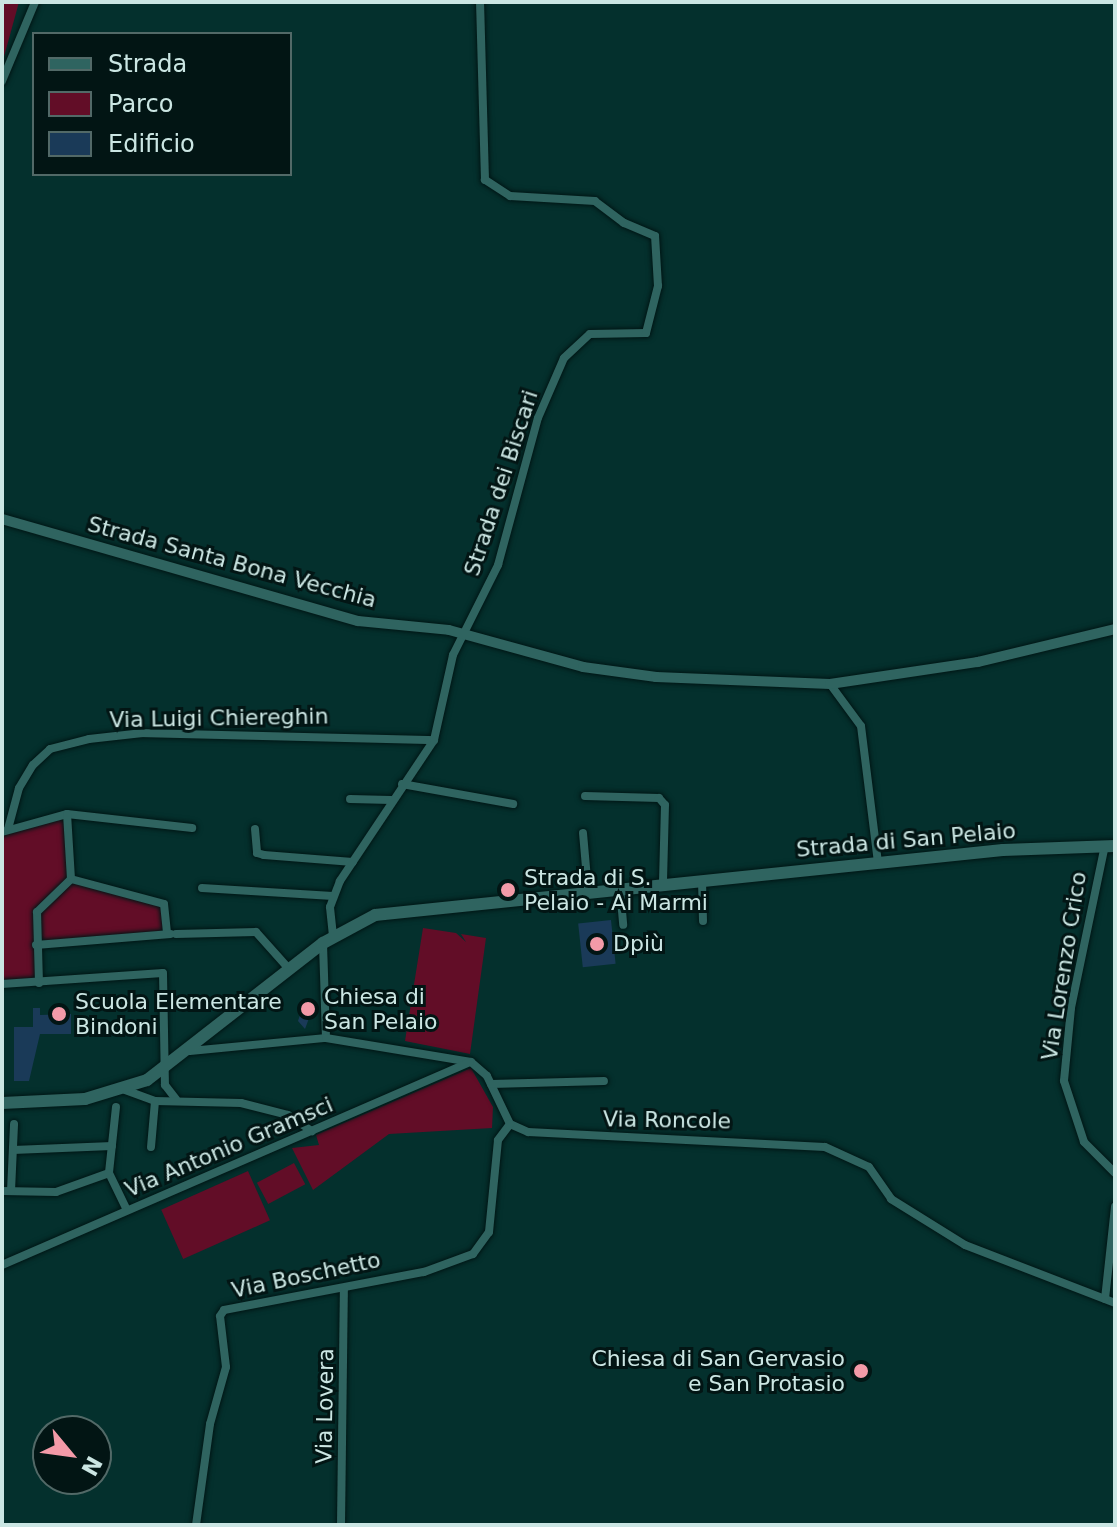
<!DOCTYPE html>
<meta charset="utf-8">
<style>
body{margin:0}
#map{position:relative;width:1117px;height:1527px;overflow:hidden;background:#04302d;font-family:"DejaVu Sans",sans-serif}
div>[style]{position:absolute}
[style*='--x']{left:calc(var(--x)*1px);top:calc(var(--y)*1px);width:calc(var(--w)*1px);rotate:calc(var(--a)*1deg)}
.green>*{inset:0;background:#620d27;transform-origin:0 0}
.building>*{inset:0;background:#1a3a58;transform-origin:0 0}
.roads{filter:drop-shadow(0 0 2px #001615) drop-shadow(0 0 2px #001615)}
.minor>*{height:8px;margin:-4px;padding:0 4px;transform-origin:4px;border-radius:4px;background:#2f6460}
.tertiary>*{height:10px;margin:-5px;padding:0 5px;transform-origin:5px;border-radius:5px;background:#2f6460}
.secondary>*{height:12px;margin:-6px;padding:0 6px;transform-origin:6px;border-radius:6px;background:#2f6460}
.dots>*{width:22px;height:22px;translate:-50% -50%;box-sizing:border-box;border:4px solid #021514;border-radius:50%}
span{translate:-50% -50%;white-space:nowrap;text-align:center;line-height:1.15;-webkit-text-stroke:6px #021514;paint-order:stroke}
.street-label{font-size:22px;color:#cbe6e3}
.poi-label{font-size:22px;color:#cbe6e3}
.left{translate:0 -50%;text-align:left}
.right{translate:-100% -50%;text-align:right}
.frame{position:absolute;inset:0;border:4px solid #cbe6e3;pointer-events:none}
.legend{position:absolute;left:32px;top:32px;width:260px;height:144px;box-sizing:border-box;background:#021514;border:2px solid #526967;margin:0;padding:10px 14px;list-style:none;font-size:24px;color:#cbe6e3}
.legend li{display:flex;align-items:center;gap:16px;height:40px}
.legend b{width:40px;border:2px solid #526967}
.north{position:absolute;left:32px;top:1415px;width:80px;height:80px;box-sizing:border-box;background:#021514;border:2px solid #526967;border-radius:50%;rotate:119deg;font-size:22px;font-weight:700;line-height:32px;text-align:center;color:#cbe6e3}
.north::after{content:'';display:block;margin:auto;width:28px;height:36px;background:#f39aa8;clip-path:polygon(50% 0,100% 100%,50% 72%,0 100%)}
</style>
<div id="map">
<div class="green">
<i style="clip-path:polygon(2px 2px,19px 2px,2px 64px)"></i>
<i style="clip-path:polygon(67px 814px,71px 879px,164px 904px,167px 934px,37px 945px,39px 983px,2px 984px,2px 832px)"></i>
<i style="clip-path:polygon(423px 928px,456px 933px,466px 942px,461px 934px,486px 938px,470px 1054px,405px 1041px)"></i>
<i style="clip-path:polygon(471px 1068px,493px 1107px,492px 1128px,389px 1134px,313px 1190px,292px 1148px,319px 1145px,316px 1135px)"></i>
<i style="left:294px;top:1163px;width:24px;height:42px;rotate:62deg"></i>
<i style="left:248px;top:1171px;width:54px;height:95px;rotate:66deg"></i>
</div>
<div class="building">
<i style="left:611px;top:920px;width:44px;height:33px;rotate:84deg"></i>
<i style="clip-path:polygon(305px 1000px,315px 1002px,305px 1029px,298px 1021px)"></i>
<i style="clip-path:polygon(33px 1008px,40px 1008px,40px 1015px,71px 1014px,71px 1034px,40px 1034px,29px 1081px,14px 1081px,14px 1027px,33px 1027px)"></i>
</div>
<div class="roads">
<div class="minor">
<i style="--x:2;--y:81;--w:86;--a:-67.3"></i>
<i style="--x:830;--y:684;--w:52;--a:53.6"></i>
<i style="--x:861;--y:726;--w:138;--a:82.9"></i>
<i style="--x:402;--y:784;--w:113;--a:10.2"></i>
<i style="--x:585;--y:796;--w:74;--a:1.5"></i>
<i style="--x:659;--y:798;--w:9;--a:49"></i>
<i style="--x:665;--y:805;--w:78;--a:91.5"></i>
<i style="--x:350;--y:799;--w:41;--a:1.4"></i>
<i style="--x:8;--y:829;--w:42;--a:-75"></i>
<i style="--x:19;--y:788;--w:27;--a:-59"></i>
<i style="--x:33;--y:765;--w:23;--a:-43"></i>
<i style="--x:50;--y:749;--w:40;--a:-14.4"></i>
<i style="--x:89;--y:739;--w:54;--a:-6.3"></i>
<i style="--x:143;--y:733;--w:291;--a:1.4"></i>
<i style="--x:255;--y:829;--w:24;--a:85"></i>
<i style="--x:257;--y:853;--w:7;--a:16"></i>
<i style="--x:264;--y:855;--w:89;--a:4.5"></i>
<i style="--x:2;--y:832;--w:67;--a:-15.5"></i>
<i style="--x:67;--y:814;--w:126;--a:6.4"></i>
<i style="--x:583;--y:833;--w:57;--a:85"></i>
<i style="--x:1105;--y:845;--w:167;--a:101.8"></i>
<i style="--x:1071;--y:1008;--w:73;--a:95.5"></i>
<i style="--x:1064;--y:1081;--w:64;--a:71.8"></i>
<i style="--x:1084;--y:1142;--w:44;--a:45"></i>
<i style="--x:71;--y:879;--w:96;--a:15"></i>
<i style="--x:164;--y:904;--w:30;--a:84"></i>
<i style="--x:702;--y:880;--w:41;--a:88.6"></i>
<i style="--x:202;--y:888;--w:131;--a:3.5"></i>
<i style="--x:620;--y:888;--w:37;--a:85"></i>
<i style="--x:176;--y:934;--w:80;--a:-1.4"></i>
<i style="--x:256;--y:932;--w:51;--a:48.2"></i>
<i style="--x:333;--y:936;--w:29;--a:-96"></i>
<i style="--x:330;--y:907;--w:28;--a:-69"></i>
<i style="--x:340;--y:881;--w:169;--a:-56.3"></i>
<i style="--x:434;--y:740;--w:87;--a:-77.4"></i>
<i style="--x:453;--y:655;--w:101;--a:-63.4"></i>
<i style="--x:498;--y:565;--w:152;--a:-74.8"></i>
<i style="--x:538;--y:418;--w:65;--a:-66.6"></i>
<i style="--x:564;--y:358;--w:35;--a:-43"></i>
<i style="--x:590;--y:334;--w:56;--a:-1"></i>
<i style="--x:646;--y:333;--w:49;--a:-75.7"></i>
<i style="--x:658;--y:286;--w:50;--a:-93.4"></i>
<i style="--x:655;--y:236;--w:34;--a:-157"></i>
<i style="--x:624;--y:223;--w:36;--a:-143"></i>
<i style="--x:595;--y:201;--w:85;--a:-176.6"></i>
<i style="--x:510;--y:196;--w:30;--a:-147"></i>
<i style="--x:485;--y:180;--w:178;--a:-91.6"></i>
<i style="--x:323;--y:943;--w:95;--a:88.2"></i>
<i style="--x:36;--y:945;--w:135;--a:-4.7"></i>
<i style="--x:39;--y:983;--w:71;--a:-91.6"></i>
<i style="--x:37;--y:912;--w:47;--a:-44.1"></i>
<i style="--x:71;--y:879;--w:65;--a:-93.5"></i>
<i style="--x:2;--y:984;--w:161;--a:-3.9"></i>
<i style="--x:163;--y:973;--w:112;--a:89"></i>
<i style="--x:165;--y:1085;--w:18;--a:52"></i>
<i style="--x:190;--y:1051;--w:137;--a:-5.5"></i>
<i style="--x:326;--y:1038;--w:147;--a:9.4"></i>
<i style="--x:471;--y:1062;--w:21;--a:41"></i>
<i style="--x:487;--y:1076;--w:53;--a:64.4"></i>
<i style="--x:510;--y:1124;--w:20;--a:24"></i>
<i style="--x:528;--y:1132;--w:297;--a:2.9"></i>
<i style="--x:825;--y:1147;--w:48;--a:24.4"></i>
<i style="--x:869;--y:1167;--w:39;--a:55"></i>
<i style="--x:891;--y:1199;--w:87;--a:31.9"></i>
<i style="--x:965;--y:1245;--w:161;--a:21.1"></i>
<i style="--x:491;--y:1084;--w:113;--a:-1.5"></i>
<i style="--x:125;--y:1090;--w:32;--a:20"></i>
<i style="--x:155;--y:1101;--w:86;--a:1.3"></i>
<i style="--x:241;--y:1103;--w:49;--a:14.3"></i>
<i style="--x:288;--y:1115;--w:29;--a:34"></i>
<i style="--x:116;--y:1107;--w:66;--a:96.1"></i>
<i style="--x:109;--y:1173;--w:41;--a:64.1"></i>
<i style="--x:151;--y:1147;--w:46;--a:-85"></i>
<i style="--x:13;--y:1150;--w:99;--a:-2.3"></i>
<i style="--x:2;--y:1191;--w:54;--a:1.1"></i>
<i style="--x:56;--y:1192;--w:56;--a:-19.7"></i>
<i style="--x:11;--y:1191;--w:67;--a:-87.4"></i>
<i style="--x:2;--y:1265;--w:510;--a:-23.45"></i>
<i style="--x:1105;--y:1299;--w:93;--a:-83.8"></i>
<i style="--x:196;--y:1525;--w:102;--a:-82.1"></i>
<i style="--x:210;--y:1424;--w:59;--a:-74.3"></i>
<i style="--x:226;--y:1367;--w:51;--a:-96.7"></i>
<i style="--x:220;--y:1316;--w:7;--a:-56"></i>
<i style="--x:224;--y:1310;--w:204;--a:-10.8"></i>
<i style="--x:424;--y:1272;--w:52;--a:-20.2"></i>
<i style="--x:473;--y:1254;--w:27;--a:-54"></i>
<i style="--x:489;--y:1232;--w:92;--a:-84.4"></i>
<i style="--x:498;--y:1140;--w:20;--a:-53"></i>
<i style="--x:341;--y:1525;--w:237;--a:-89.3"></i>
</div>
<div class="tertiary">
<i style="--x:2;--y:519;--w:370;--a:16"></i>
<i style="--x:358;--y:621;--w:91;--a:5.6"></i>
<i style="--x:449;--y:630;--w:139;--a:15.4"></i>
<i style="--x:583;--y:667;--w:74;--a:7.8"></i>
<i style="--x:656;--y:677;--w:174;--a:2.3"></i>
<i style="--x:830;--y:684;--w:150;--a:-8.5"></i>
<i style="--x:978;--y:662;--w:141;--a:-13.5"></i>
</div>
<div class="secondary">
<i style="--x:2;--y:1103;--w:83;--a:-2.8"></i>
<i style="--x:85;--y:1099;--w:65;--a:-17"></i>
<i style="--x:147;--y:1080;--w:223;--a:-37.9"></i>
<i style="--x:323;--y:943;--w:59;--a:-28.3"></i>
<i style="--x:375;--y:915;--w:631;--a:-5.91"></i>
<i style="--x:1003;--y:850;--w:112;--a:-2"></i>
</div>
</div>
<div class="dots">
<i style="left:508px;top:890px;background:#f39aa8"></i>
<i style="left:597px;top:944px;background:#f39aa8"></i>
<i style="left:308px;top:1009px;background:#f39aa8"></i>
<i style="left:59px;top:1014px;background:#f39aa8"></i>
<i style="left:861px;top:1371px;background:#f39aa8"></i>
</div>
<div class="street-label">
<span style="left:501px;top:483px;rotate:-72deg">Strada dei Biscari</span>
<span style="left:232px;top:562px;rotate:15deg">Strada Santa Bona Vecchia</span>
<span style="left:219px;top:718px;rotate:-1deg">Via Luigi Chiereghin</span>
<span style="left:906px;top:840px;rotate:-5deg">Strada di San Pelaio</span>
<span style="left:1064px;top:966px;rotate:-81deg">Via Lorenzo Crico</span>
<span style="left:667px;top:1120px;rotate:1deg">Via Roncole</span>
<span style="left:229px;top:1147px;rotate:-23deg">Via Antonio Gramsci</span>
<span style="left:306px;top:1275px;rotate:-12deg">Via Boschetto</span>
<span style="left:325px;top:1406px;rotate:-89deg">Via Lovera</span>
</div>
<div class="poi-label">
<span class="left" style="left:524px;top:890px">Strada di S.<br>Pelaio - Ai Marmi</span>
<span class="left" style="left:613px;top:944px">Dpiù</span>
<span class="left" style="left:324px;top:1009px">Chiesa di<br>San Pelaio</span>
<span class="left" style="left:75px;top:1014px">Scuola Elementare<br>Bindoni</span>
<span class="right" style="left:845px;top:1371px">Chiesa di San Gervasio<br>e San Protasio</span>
</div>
<div class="frame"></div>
<ul class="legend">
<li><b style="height:10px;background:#2f6460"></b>Strada</li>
<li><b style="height:22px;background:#620d27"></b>Parco</li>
<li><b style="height:22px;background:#1a3a58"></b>Edificio</li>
</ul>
<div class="north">N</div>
</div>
